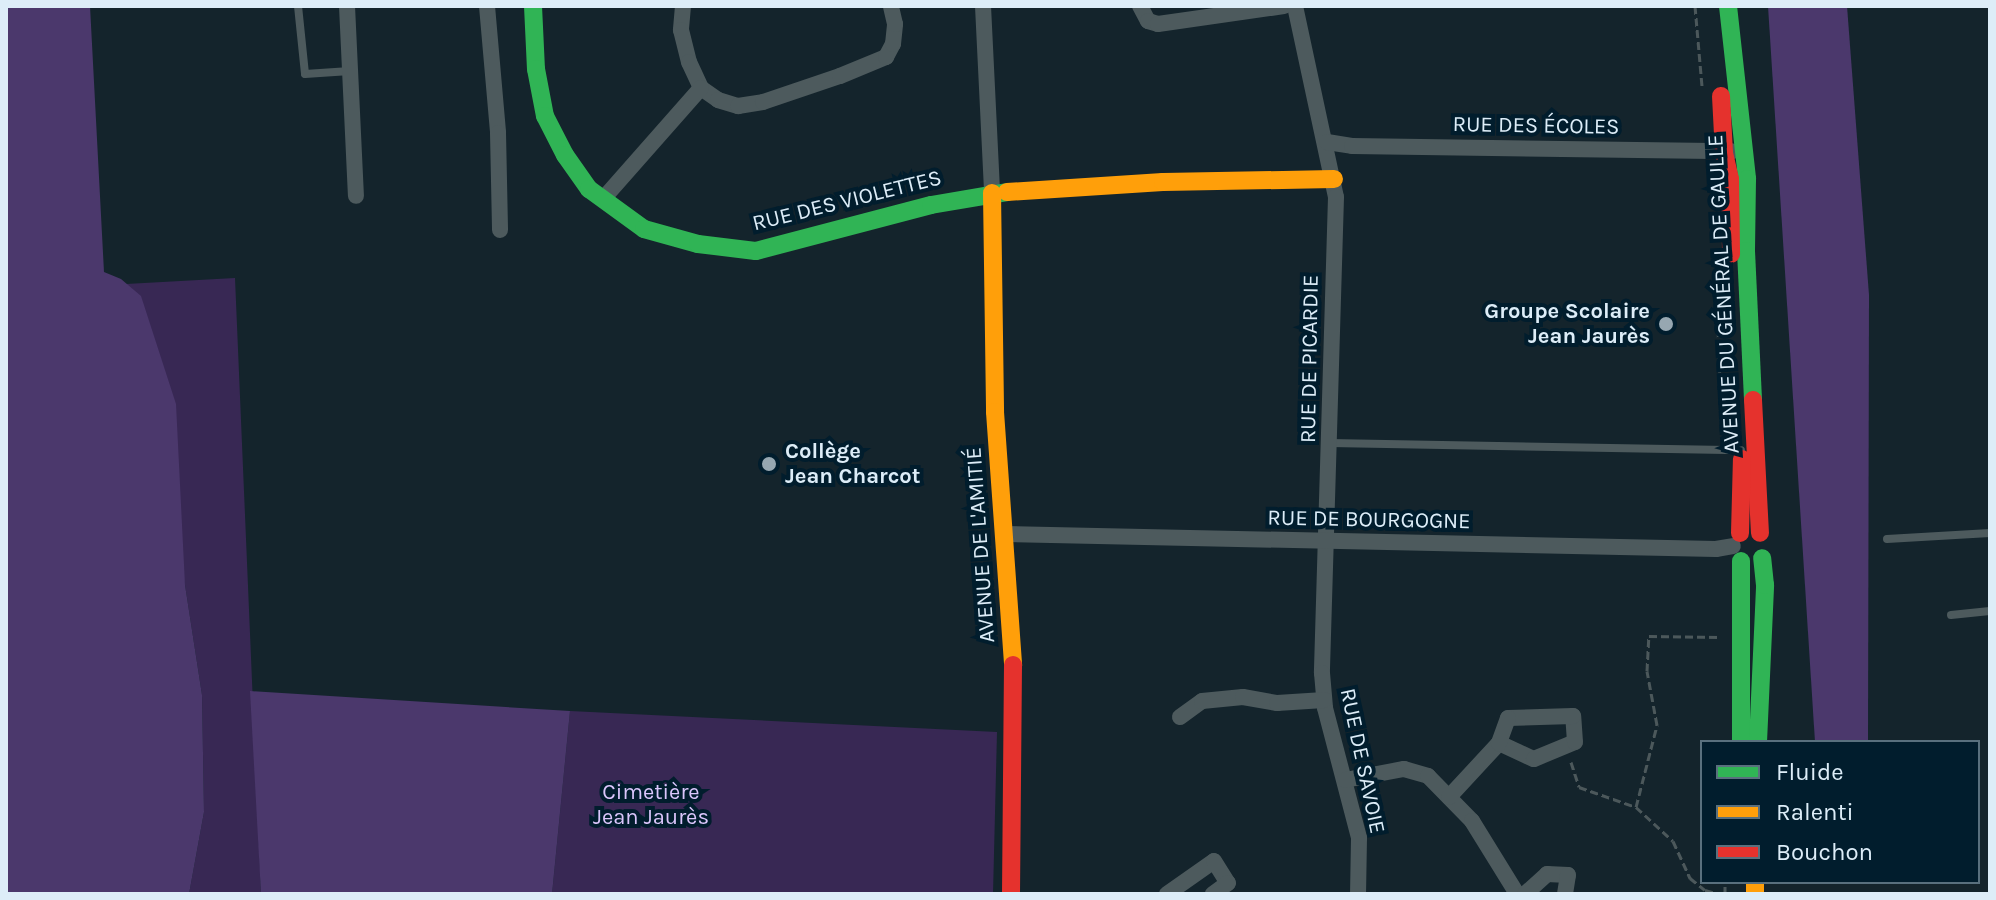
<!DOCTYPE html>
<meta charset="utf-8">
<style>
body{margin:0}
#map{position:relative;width:1996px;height:900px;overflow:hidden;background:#14242c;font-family:Karla,sans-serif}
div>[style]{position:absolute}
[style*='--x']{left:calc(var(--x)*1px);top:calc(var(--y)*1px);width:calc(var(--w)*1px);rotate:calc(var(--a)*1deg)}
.green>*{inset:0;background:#382854}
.forest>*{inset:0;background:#4b386c}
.path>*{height:3px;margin-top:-1.5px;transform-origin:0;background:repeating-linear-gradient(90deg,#4c585b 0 8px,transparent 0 12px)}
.lane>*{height:8px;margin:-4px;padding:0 4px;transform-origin:4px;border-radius:4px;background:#4d5a5d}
.street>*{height:16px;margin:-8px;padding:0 8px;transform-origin:8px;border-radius:8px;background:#4d5a5d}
.fast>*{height:18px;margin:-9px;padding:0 9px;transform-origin:9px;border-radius:9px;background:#30b455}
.slow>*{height:18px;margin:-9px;padding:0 9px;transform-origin:9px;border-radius:9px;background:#ff9f0a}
.jam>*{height:18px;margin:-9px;padding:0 9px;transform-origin:9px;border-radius:9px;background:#e5322d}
.dots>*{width:22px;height:22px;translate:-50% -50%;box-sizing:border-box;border:4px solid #011d2d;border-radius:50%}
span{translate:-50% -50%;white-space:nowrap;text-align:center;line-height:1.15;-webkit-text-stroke:8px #011d2d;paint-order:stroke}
.street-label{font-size:22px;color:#ddedf8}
.poi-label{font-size:22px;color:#ddedf8;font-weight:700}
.right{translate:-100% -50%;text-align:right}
.left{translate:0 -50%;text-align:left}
.park-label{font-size:22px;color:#dbc6fc}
.frame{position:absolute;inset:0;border:8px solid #ddedf8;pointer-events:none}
.legend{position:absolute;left:1700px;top:740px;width:280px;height:144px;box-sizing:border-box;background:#011d2d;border:2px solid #59707e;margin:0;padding:10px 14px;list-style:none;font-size:24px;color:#ddedf8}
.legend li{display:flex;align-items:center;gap:16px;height:40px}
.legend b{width:40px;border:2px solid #59707e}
</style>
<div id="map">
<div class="green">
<i style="clip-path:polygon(235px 278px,261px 894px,189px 894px,204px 812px,202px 695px,185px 585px,126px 284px)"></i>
<i style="clip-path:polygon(570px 711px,997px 732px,993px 894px,552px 894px)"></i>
</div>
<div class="forest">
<i style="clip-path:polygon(6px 6px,90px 6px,104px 272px,121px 279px,141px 296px,176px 404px,185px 585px,202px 695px,204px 812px,189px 894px,6px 894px)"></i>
<i style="clip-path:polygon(1768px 6px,1847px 6px,1869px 295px,1868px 742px,1815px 742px)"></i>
<i style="clip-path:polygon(250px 691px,570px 711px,552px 894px,261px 894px)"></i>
</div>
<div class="path">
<i style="--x:1695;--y:6;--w:80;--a:85"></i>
<i style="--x:1716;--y:269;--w:168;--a:88"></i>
<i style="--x:1571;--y:762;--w:26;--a:72"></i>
<i style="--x:1579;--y:787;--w:60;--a:19.3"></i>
<i style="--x:1636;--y:807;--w:50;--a:42.6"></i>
<i style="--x:1673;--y:841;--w:41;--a:65.3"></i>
<i style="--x:1690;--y:878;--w:19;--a:39"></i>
<i style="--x:1705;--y:890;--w:15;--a:16"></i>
<i style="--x:1636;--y:807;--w:85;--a:-75.6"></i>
<i style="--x:1657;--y:725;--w:55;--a:-100.5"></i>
<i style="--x:1647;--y:671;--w:35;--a:-87"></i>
<i style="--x:1649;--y:636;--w:70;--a:0.8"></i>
<i style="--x:1725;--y:894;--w:12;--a:-90"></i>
</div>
<div class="lane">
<i style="--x:298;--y:6;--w:68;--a:84.1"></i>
<i style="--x:305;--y:74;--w:45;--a:-3.8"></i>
<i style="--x:1330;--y:443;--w:411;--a:1"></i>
<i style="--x:1887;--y:539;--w:103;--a:-3.3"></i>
<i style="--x:1951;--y:615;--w:39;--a:-6"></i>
</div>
<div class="street">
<i style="--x:347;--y:6;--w:190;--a:87.3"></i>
<i style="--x:487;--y:6;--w:127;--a:85"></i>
<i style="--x:498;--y:133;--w:97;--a:88.8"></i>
<i style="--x:683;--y:6;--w:24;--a:95"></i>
<i style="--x:681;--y:30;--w:33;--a:76"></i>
<i style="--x:689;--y:62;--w:29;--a:65"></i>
<i style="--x:701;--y:88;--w:21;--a:35"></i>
<i style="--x:718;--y:100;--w:21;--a:17"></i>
<i style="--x:738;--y:106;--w:25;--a:-9"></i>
<i style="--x:763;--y:102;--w:81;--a:-18.7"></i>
<i style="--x:840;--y:76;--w:50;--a:-22.4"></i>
<i style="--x:886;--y:57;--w:15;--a:-62"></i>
<i style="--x:893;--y:44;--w:20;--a:-84"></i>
<i style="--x:895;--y:24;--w:18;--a:-103"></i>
<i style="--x:983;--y:6;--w:187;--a:87.2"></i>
<i style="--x:1140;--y:6;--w:17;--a:62"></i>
<i style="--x:1148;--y:21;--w:10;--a:17"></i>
<i style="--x:1158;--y:24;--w:127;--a:-8.1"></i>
<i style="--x:1295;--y:6;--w:195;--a:77.9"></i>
<i style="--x:1336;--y:197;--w:476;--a:91.7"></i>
<i style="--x:1322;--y:673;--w:35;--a:85"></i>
<i style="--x:1325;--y:708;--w:134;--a:75.3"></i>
<i style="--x:1359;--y:838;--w:56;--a:91"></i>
<i style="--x:1327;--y:142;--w:25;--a:9"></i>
<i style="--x:1352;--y:146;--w:380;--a:0.8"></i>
<i style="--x:603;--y:199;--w:148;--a:-48.6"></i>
<i style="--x:1004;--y:534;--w:712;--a:1.21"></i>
<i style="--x:1716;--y:549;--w:17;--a:-10"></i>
<i style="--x:1180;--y:717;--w:27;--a:-36"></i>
<i style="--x:1202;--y:701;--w:41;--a:-5.6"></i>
<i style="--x:1243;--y:697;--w:35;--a:10"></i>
<i style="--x:1277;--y:703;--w:47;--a:-3.7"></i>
<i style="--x:1345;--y:780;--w:60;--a:-10.6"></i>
<i style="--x:1404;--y:769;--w:25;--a:16"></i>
<i style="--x:1428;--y:776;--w:63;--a:45.6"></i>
<i style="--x:1472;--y:821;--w:86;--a:58.3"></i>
<i style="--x:1449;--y:797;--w:74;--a:-47.2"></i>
<i style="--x:1499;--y:743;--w:38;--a:25"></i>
<i style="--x:1534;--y:759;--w:44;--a:-22.5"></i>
<i style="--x:1575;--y:742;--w:26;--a:-94"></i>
<i style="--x:1573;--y:716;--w:65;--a:178.2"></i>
<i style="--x:1508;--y:718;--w:27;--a:110"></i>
<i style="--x:1167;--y:894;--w:57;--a:-35.1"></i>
<i style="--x:1214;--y:861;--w:26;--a:58"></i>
<i style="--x:1228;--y:883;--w:19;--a:144"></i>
<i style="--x:1525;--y:894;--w:30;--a:-42"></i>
<i style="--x:1547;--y:874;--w:21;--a:3"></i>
<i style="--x:1568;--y:875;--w:19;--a:99"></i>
</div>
<div class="fast">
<i style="--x:533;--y:6;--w:63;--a:87.3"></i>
<i style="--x:536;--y:69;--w:48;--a:79.2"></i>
<i style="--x:545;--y:116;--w:44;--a:62.9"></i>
<i style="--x:565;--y:155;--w:42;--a:54.8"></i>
<i style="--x:589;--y:189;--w:68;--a:36"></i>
<i style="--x:644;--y:229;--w:56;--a:15.5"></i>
<i style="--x:698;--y:244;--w:58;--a:6.9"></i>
<i style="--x:756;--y:251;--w:181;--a:-14.7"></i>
<i style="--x:931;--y:205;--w:77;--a:-9.7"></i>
<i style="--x:1728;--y:6;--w:174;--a:83.7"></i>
<i style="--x:1747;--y:179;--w:72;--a:90.8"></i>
<i style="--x:1746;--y:251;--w:149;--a:87.3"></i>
<i style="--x:1741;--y:561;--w:181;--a:90"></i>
<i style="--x:1758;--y:742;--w:157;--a:-87.4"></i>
<i style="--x:1765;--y:585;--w:27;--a:-96"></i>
</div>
<div class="slow">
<i style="--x:1007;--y:192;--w:156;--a:-3.7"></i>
<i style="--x:1163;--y:182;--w:171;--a:-1"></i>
<i style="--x:992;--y:193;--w:219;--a:89.2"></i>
<i style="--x:995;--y:412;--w:254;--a:85.9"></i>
<i style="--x:1755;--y:882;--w:12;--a:90"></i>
</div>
<div class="jam">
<i style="--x:1721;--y:96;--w:57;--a:87"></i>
<i style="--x:1724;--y:153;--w:27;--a:77"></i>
<i style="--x:1730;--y:179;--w:75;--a:89.2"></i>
<i style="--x:1753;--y:400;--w:133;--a:87"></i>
<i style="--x:1740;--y:533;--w:74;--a:-88.5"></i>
<i style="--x:1011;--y:894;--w:229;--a:-89.5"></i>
</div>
<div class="dots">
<i style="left:1666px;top:324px;background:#97a7b1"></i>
<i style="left:769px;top:464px;background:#97a7b1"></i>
</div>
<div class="street-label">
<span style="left:1536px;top:126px;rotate:1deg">RUE DES ÉCOLES</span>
<span style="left:847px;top:201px;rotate:-14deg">RUE DES VIOLETTES</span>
<span style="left:1724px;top:294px;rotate:-93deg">AVENUE DU GÉNÉRAL DE GAULLE</span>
<span style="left:1310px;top:359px;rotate:-89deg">RUE DE PICARDIE</span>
<span style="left:1369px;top:520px;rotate:1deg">RUE DE BOURGOGNE</span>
<span style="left:981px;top:545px;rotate:-94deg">AVENUE DE L'AMITIÉ</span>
<span style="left:1362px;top:761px;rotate:78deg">RUE DE SAVOIE</span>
</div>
<div class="poi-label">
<span class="right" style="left:1650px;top:324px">Groupe Scolaire<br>Jean Jaurès</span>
<span class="left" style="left:785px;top:464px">Collège<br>Jean Charcot</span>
</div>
<div class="park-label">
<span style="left:651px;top:805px">Cimetière<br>Jean Jaurès</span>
</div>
<div class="frame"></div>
<ul class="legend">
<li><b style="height:10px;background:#30b455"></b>Fluide</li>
<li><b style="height:10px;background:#ff9f0a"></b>Ralenti</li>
<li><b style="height:10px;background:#e5322d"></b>Bouchon</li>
</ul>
</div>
